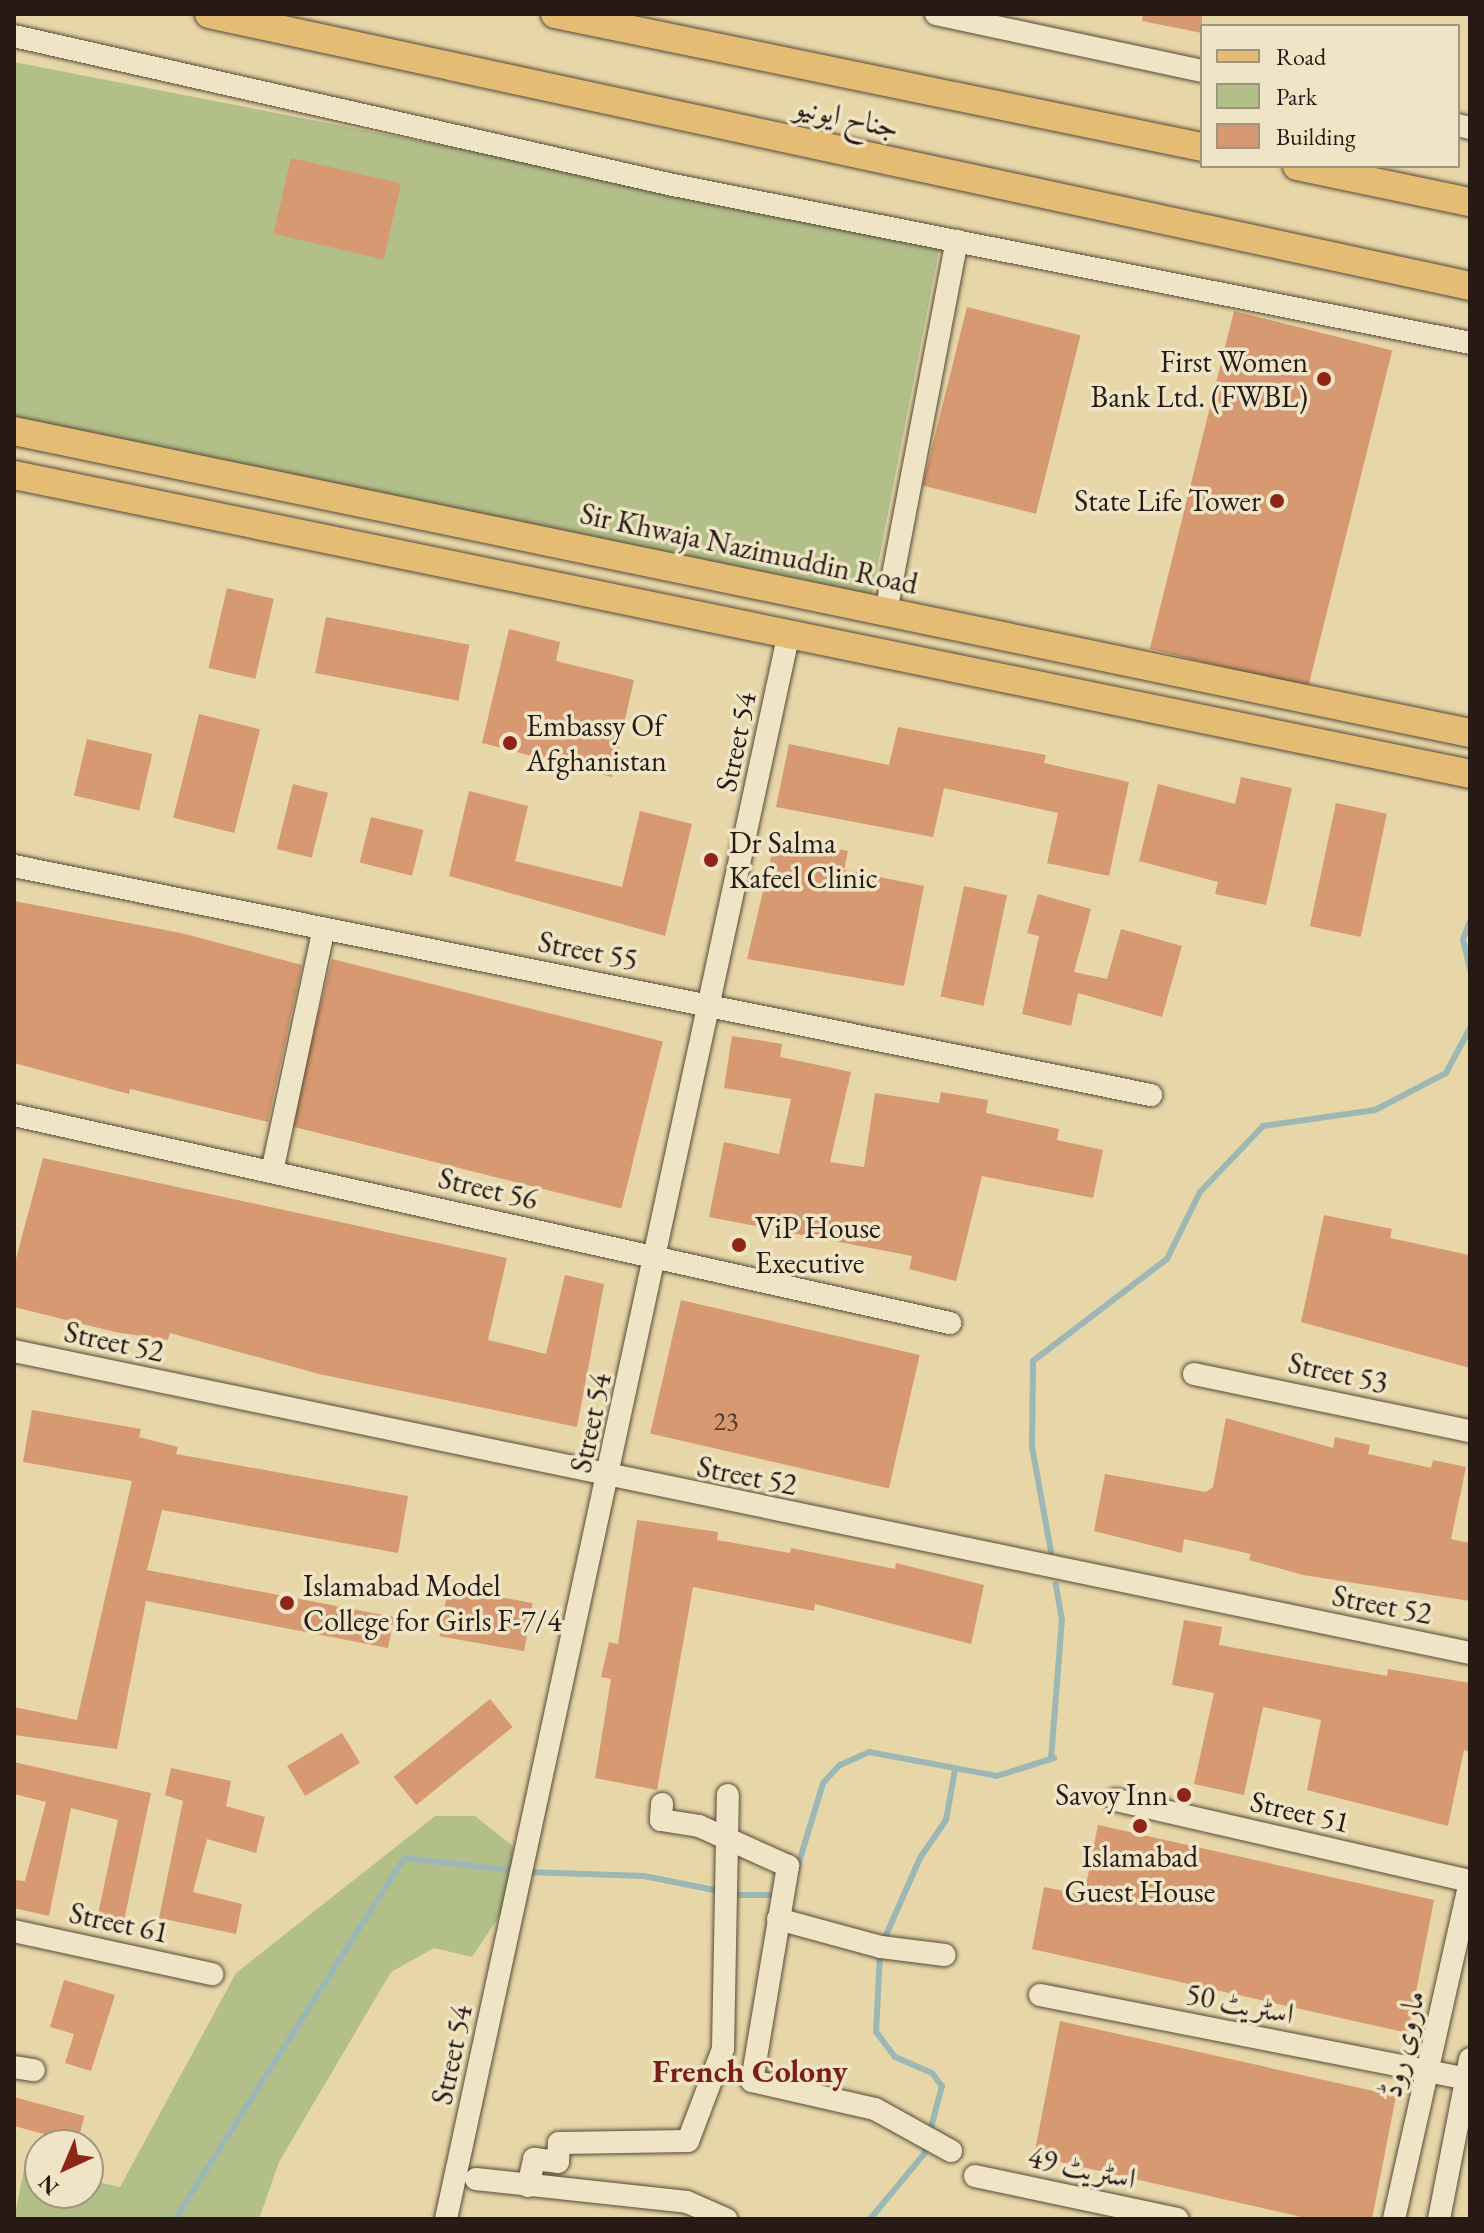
<!DOCTYPE html>
<meta charset="utf-8">
<style>
body{margin:0}
#map{position:relative;width:1484px;height:2233px;overflow:hidden;background:#e7d7a8;font-family:"EB Garamond",Amiri,serif}
div>[style]{position:absolute}
[style*='--x']{left:calc(var(--x)*1px);top:calc(var(--y)*1px);width:calc(var(--w)*1px);rotate:calc(var(--a)*1deg)}
.green>*{inset:0;background:#b3bf89;transform-origin:0 0}
.stream>*{height:6px;margin:-3px;padding:0 3px;transform-origin:3px;border-radius:3px;background:#9cb7b4}
.building>*{inset:0;background:#d69971;transform-origin:0 0}
.roads{filter:drop-shadow(0 0 2px #57493a) drop-shadow(0 0 2px #57493a)}
.minor>*{height:22px;margin:-11px;padding:0 11px;transform-origin:11px;border-radius:11px;background:#efe5c6}
.major>*{height:28px;margin:-14px;padding:0 14px;transform-origin:14px;border-radius:14px;background:#e4bc74}
.dots>*{width:22px;height:22px;translate:-50% -50%;box-sizing:border-box;border:4px solid #efe5c6;border-radius:50%}
span{translate:-50% -50%;white-space:nowrap;text-align:center;line-height:1.15;-webkit-text-stroke:7px #efe5c6;paint-order:stroke}
.number-label{font-size:26px;color:#533a2c}
.number-label span{-webkit-text-stroke-width:0}
.street-label{font-size:30px;color:#271a15}
.poi-label{font-size:30px;color:#271a15}
.right{translate:-100% -50%;text-align:right}
.left{translate:0 -50%;text-align:left}
.neighbourhood-label{font-size:32px;color:#7a1f14;font-weight:700}
.frame{position:absolute;inset:0;border:16px solid #271a15;pointer-events:none}
.legend{position:absolute;left:1200px;top:24px;width:260px;height:144px;box-sizing:border-box;background:#efe5c6;border:2px solid #9f947f;margin:0;padding:10px 14px;list-style:none;font-size:24px;color:#271a15}
.legend li{display:flex;align-items:center;gap:16px;height:40px}
.legend b{width:40px;border:2px solid #9f947f}
.north{position:absolute;left:24px;top:2129px;width:80px;height:80px;box-sizing:border-box;background:#efe5c6;border:2px solid #9f947f;border-radius:50%;rotate:224deg;font-size:22px;font-weight:700;line-height:32px;text-align:center;color:#271a15}
.north::after{content:'';display:block;margin:auto;width:28px;height:36px;background:#8f2418;clip-path:polygon(50% 0,100% 100%,50% 72%,0 100%)}
</style>
<div id="map">
<div class="green">
<i style="left:14px;top:62px;width:944px;height:360px;rotate:11deg"></i>
<i style="clip-path:polygon(435px 1816px,475px 1816px,513px 1846px,509px 1902px,472px 1957px,434px 1948px,391px 1972px,279px 2162px,259px 2219px,14px 2219px,25px 2165px,40px 2168px,40px 2193px,88px 2193px,88px 2180px,120px 2187px,236px 1973px)"></i>
</div>
<div class="stream">
<i style="--x:1470;--y:921;--w:19;--a:111"></i>
<i style="--x:1463;--y:939;--w:31;--a:77"></i>
<i style="--x:1051;--y:1552;--w:108;--a:-100.2"></i>
<i style="--x:1032;--y:1446;--w:85;--a:-89.3"></i>
<i style="--x:1033;--y:1361;--w:168;--a:-37.3"></i>
<i style="--x:1167;--y:1259;--w:75;--a:-63.8"></i>
<i style="--x:1200;--y:1192;--w:91;--a:-46.3"></i>
<i style="--x:1263;--y:1126;--w:113;--a:-8.1"></i>
<i style="--x:1375;--y:1110;--w:80;--a:-27.5"></i>
<i style="--x:1446;--y:1073;--w:51;--a:-61.9"></i>
<i style="--x:1051;--y:1759;--w:139;--a:-85.5"></i>
<i style="--x:1062;--y:1620;--w:36;--a:-100"></i>
<i style="--x:527;--y:1872;--w:117;--a:2"></i>
<i style="--x:644;--y:1876;--w:97;--a:11.3"></i>
<i style="--x:739;--y:1895;--w:38;--a:0"></i>
<i style="--x:796;--y:1872;--w:93;--a:-73.1"></i>
<i style="--x:823;--y:1783;--w:25;--a:-47"></i>
<i style="--x:840;--y:1765;--w:32;--a:-24"></i>
<i style="--x:869;--y:1752;--w:130;--a:10.6"></i>
<i style="--x:997;--y:1776;--w:60;--a:-17.5"></i>
<i style="--x:883;--y:1942;--w:92;--a:-66.2"></i>
<i style="--x:920;--y:1858;--w:46;--a:-55.6"></i>
<i style="--x:946;--y:1820;--w:51;--a:-79.8"></i>
<i style="--x:175;--y:2219;--w:428;--a:-57.6"></i>
<i style="--x:404;--y:1858;--w:113;--a:6.6"></i>
<i style="--x:870;--y:2219;--w:85;--a:-50.3"></i>
<i style="--x:924;--y:2154;--w:70;--a:-75.2"></i>
<i style="--x:942;--y:2086;--w:16;--a:-128"></i>
<i style="--x:932;--y:2073;--w:40;--a:-156.6"></i>
<i style="--x:895;--y:2057;--w:31;--a:-127"></i>
<i style="--x:876;--y:2032;--w:79;--a:-87.1"></i>
</div>
<div class="building">
<i style="clip-path:polygon(1143px 14px,1202px 14px,1202px 33px,1142px 21px)"></i>
<i style="left:291px;top:158px;width:113px;height:78px;rotate:13deg"></i>
<i style="left:967px;top:307px;width:117px;height:184px;rotate:14deg"></i>
<i style="left:1234px;top:311px;width:163px;height:348px;rotate:14deg"></i>
<i style="left:227px;top:588px;width:48px;height:82px;rotate:13deg"></i>
<i style="left:326px;top:617px;width:146px;height:57px;rotate:11deg"></i>
<i style="clip-path:polygon(509px 629px,560px 642px,556px 661px,634px 680px,612px 777px,482px 743px)"></i>
<i style="left:199px;top:714px;width:63px;height:107px;rotate:14deg"></i>
<i style="clip-path:polygon(898px 727px,1046px 755px,1044px 763px,1129px 782px,1109px 876px,1047px 863px,1058px 813px,944px 788px,933px 837px,776px 807px,789px 744px,889px 765px)"></i>
<i style="left:87px;top:739px;width:67px;height:58px;rotate:13deg"></i>
<i style="clip-path:polygon(1241px 777px,1292px 788px,1266px 905px,1215px 894px,1218px 882px,1139px 861px,1158px 784px,1235px 804px)"></i>
<i style="left:293px;top:784px;width:36px;height:67px;rotate:14deg"></i>
<i style="clip-path:polygon(469px 791px,528px 806px,515px 861px,622px 887px,640px 811px,692px 824px,665px 936px,449px 876px)"></i>
<i style="left:1336px;top:803px;width:52px;height:126px;rotate:12deg"></i>
<i style="left:371px;top:817px;width:54px;height:47px;rotate:14deg"></i>
<i style="clip-path:polygon(776px 836px,848px 851px,844px 870px,924px 886px,904px 986px,747px 959px)"></i>
<i style="left:964px;top:886px;width:44px;height:113px;rotate:12deg"></i>
<i style="clip-path:polygon(1038px 894px,1091px 909px,1074px 972px,1107px 979px,1121px 929px,1182px 946px,1162px 1017px,1078px 993px,1071px 1026px,1022px 1014px,1039px 936px,1027px 933px)"></i>
<i style="clip-path:polygon(14px 901px,181px 933px,302px 965px,268px 1122px,130px 1089px,129px 1094px,14px 1063px)"></i>
<i style="left:332px;top:959px;width:341px;height:172px;rotate:14deg"></i>
<i style="clip-path:polygon(732px 1036px,782px 1044px,780px 1057px,851px 1072px,830px 1162px,864px 1167px,875px 1093px,939px 1103px,941px 1092px,988px 1100px,986px 1113px,1059px 1129px,1057px 1140px,1103px 1150px,1093px 1198px,982px 1176px,956px 1281px,909px 1269px,912px 1256px,709px 1217px,724px 1142px,779px 1154px,791px 1099px,724px 1088px)"></i>
<i style="clip-path:polygon(43px 1158px,507px 1258px,488px 1340px,546px 1354px,565px 1275px,604px 1284px,577px 1427px,319px 1374px,170px 1333px,168px 1340px,115px 1332px,14px 1307px,14px 1266px)"></i>
<i style="clip-path:polygon(1324px 1215px,1392px 1229px,1390px 1238px,1469px 1255px,1470px 1368px,1301px 1322px)"></i>
<i style="left:681px;top:1300px;width:245px;height:137px;rotate:13deg"></i>
<i style="clip-path:polygon(32px 1410px,141px 1429px,139px 1437px,178px 1447px,176px 1454px,408px 1496px,398px 1553px,162px 1510px,147px 1570px,394px 1617px,388px 1648px,146px 1601px,117px 1749px,14px 1735px,14px 1707px,77px 1720px,132px 1481px,23px 1462px)"></i>
<i style="clip-path:polygon(1226px 1418px,1333px 1448px,1335px 1437px,1370px 1445px,1368px 1454px,1431px 1468px,1433px 1460px,1466px 1467px,1451px 1539px,1470px 1543px,1470px 1601px,1303px 1575px,1249px 1560px,1251px 1554px,1184px 1539px,1182px 1553px,1094px 1531px,1105px 1474px,1206px 1492px,1213px 1487px)"></i>
<i style="clip-path:polygon(637px 1520px,718px 1532px,717px 1540px,790px 1553px,791px 1548px,895px 1569px,896px 1563px,984px 1585px,971px 1644px,815px 1604px,814px 1611px,693px 1587px,657px 1790px,595px 1778px,611px 1679px,601px 1677px,609px 1642px,618px 1644px)"></i>
<i style="left:448px;top:1588px;width:86px;height:49px;rotate:10deg"></i>
<i style="clip-path:polygon(1184px 1620px,1222px 1627px,1219px 1645px,1387px 1676px,1388px 1669px,1470px 1683px,1470px 1752px,1464px 1750px,1448px 1826px,1307px 1790px,1321px 1720px,1263px 1707px,1244px 1795px,1194px 1784px,1214px 1693px,1172px 1685px)"></i>
<i style="left:490px;top:1699px;width:36px;height:124px;rotate:51deg"></i>
<i style="left:342px;top:1733px;width:35px;height:64px;rotate:59deg"></i>
<i style="clip-path:polygon(14px 1762px,151px 1793px,123px 1925px,97px 1919px,118px 1820px,71px 1808px,49px 1916px,14px 1908px,14px 1880px,25px 1881px,46px 1802px,14px 1794px)"></i>
<i style="clip-path:polygon(171px 1768px,231px 1781px,226px 1806px,265px 1817px,256px 1853px,207px 1839px,193px 1892px,242px 1904px,236px 1934px,159px 1918px,183px 1801px,165px 1795px)"></i>
<i style="clip-path:polygon(1098px 1825px,1434px 1900px,1408px 2033px,1032px 1949px,1044px 1887px,1084px 1895px)"></i>
<i style="clip-path:polygon(64px 1980px,115px 1995px,91px 2071px,65px 2063px,74px 2034px,50px 2027px)"></i>
<i style="clip-path:polygon(1060px 2021px,1396px 2096px,1372px 2219px,1310px 2219px,1034px 2156px)"></i>
<i style="left:14px;top:2097px;width:73px;height:28px;rotate:15deg"></i>
</div>
<div class="roads">
<div class="minor">
<i style="--x:936;--y:14;--w:272;--a:12.1"></i>
<i style="--x:14;--y:36;--w:676;--a:12.74"></i>
<i style="--x:673;--y:185;--w:813;--a:11.21"></i>
<i style="--x:1458;--y:125;--w:12;--a:14"></i>
<i style="--x:886;--y:612;--w:378;--a:-79.2"></i>
<i style="--x:14;--y:866;--w:1160;--a:11.39"></i>
<i style="--x:14;--y:1115;--w:959;--a:12.53"></i>
<i style="--x:272;--y:1172;--w:249;--a:-78"></i>
<i style="--x:14;--y:1351;--w:1487;--a:11.72"></i>
<i style="--x:1194;--y:1374;--w:282;--a:11.7"></i>
<i style="--x:1116;--y:1800;--w:363;--a:12.9"></i>
<i style="--x:662;--y:1804;--w:16;--a:94"></i>
<i style="--x:661;--y:1820;--w:38;--a:9"></i>
<i style="--x:699;--y:1826;--w:98;--a:24.2"></i>
<i style="--x:788;--y:1866;--w:218;--a:99.5"></i>
<i style="--x:752;--y:2081;--w:126;--a:12.8"></i>
<i style="--x:875;--y:2109;--w:87;--a:28.9"></i>
<i style="--x:778;--y:1919;--w:107;--a:15.2"></i>
<i style="--x:881;--y:1947;--w:64;--a:7.2"></i>
<i style="--x:14;--y:1931;--w:203;--a:12.3"></i>
<i style="--x:1040;--y:1995;--w:438;--a:11.1"></i>
<i style="--x:14;--y:2067;--w:20;--a:9"></i>
<i style="--x:975;--y:2176;--w:207;--a:12"></i>
<i style="--x:476;--y:2179;--w:212;--a:6.2"></i>
<i style="--x:687;--y:2202;--w:43;--a:23.6"></i>
<i style="--x:528;--y:2186;--w:28;--a:-77"></i>
<i style="--x:534;--y:2159;--w:24;--a:7"></i>
<i style="--x:558;--y:2162;--w:19;--a:-87"></i>
<i style="--x:559;--y:2143;--w:129;--a:-0.9"></i>
<i style="--x:688;--y:2141;--w:98;--a:-69.2"></i>
<i style="--x:723;--y:2049;--w:254;--a:-88.9"></i>
<i style="--x:446;--y:2219;--w:1619;--a:-77.8"></i>
<i style="--x:1394;--y:2219;--w:346;--a:-77.3"></i>
<i style="--x:1439;--y:2219;--w:163;--a:-79"></i>
</div>
<div class="major">
<i style="--x:209;--y:14;--w:1290;--a:12.17"></i>
<i style="--x:555;--y:14;--w:661;--a:11.62"></i>
<i style="--x:1297;--y:166;--w:177;--a:11.8"></i>
<i style="--x:14;--y:431;--w:1487;--a:11.72"></i>
<i style="--x:14;--y:475;--w:1486;--a:11.6"></i>
</div>
</div>
<div class="dots">
<i style="left:1324px;top:379px;background:#8f2418"></i>
<i style="left:1277px;top:501px;background:#8f2418"></i>
<i style="left:510px;top:743px;background:#8f2418"></i>
<i style="left:711px;top:860px;background:#8f2418"></i>
<i style="left:739px;top:1245px;background:#8f2418"></i>
<i style="left:287px;top:1603px;background:#8f2418"></i>
<i style="left:1184px;top:1795px;background:#8f2418"></i>
<i style="left:1140px;top:1826px;background:#8f2418"></i>
</div>
<div class="number-label">
<span style="left:726px;top:1422px">23</span>
</div>
<div class="street-label">
<span style="left:847px;top:117px;rotate:13deg">جناح ایونیو</span>
<span style="left:749px;top:549px;rotate:12deg">Sir Khwaja Nazimuddin Road</span>
<span style="left:736px;top:742px;rotate:-78deg">Street 54</span>
<span style="left:588px;top:951px;rotate:11deg">Street 55</span>
<span style="left:488px;top:1189px;rotate:13deg">Street 56</span>
<span style="left:114px;top:1342px;rotate:12deg">Street 52</span>
<span style="left:1338px;top:1373px;rotate:12deg">Street 53</span>
<span style="left:591px;top:1423px;rotate:-78deg">Street 54</span>
<span style="left:747px;top:1476px;rotate:11deg">Street 52</span>
<span style="left:1382px;top:1605px;rotate:11deg">Street 52</span>
<span style="left:1300px;top:1812px;rotate:13deg">Street 51</span>
<span style="left:119px;top:1923px;rotate:12deg">Street 61</span>
<span style="left:1240px;top:2004px;rotate:11deg">اسٹریٹ 50</span>
<span style="left:1403px;top:2044px;rotate:-77deg">ماروی روڈ</span>
<span style="left:452px;top:2055px;rotate:-78deg">Street 54</span>
<span style="left:1082px;top:2168px;rotate:12deg">اسٹریٹ 49</span>
</div>
<div class="poi-label">
<span class="right" style="left:1308px;top:379px">First Women<br>Bank Ltd. (FWBL)</span>
<span class="right" style="left:1261px;top:501px">State Life Tower</span>
<span class="left" style="left:526px;top:743px">Embassy Of<br>Afghanistan</span>
<span class="left" style="left:729px;top:860px">Dr Salma<br>Kafeel Clinic</span>
<span class="left" style="left:755px;top:1245px">ViP House<br>Executive</span>
<span class="left" style="left:303px;top:1603px">Islamabad Model<br>College for Girls F-7/4</span>
<span class="right" style="left:1168px;top:1795px">Savoy Inn</span>
<span style="left:1140px;top:1874px">Islamabad<br>Guest House</span>
</div>
<div class="neighbourhood-label">
<span style="left:750px;top:2071px">French Colony</span>
</div>
<div class="frame"></div>
<ul class="legend">
<li><b style="height:10px;background:#e4bc74"></b>Road</li>
<li><b style="height:22px;background:#b3bf89"></b>Park</li>
<li><b style="height:22px;background:#d69971"></b>Building</li>
</ul>
<div class="north">N</div>
</div>
